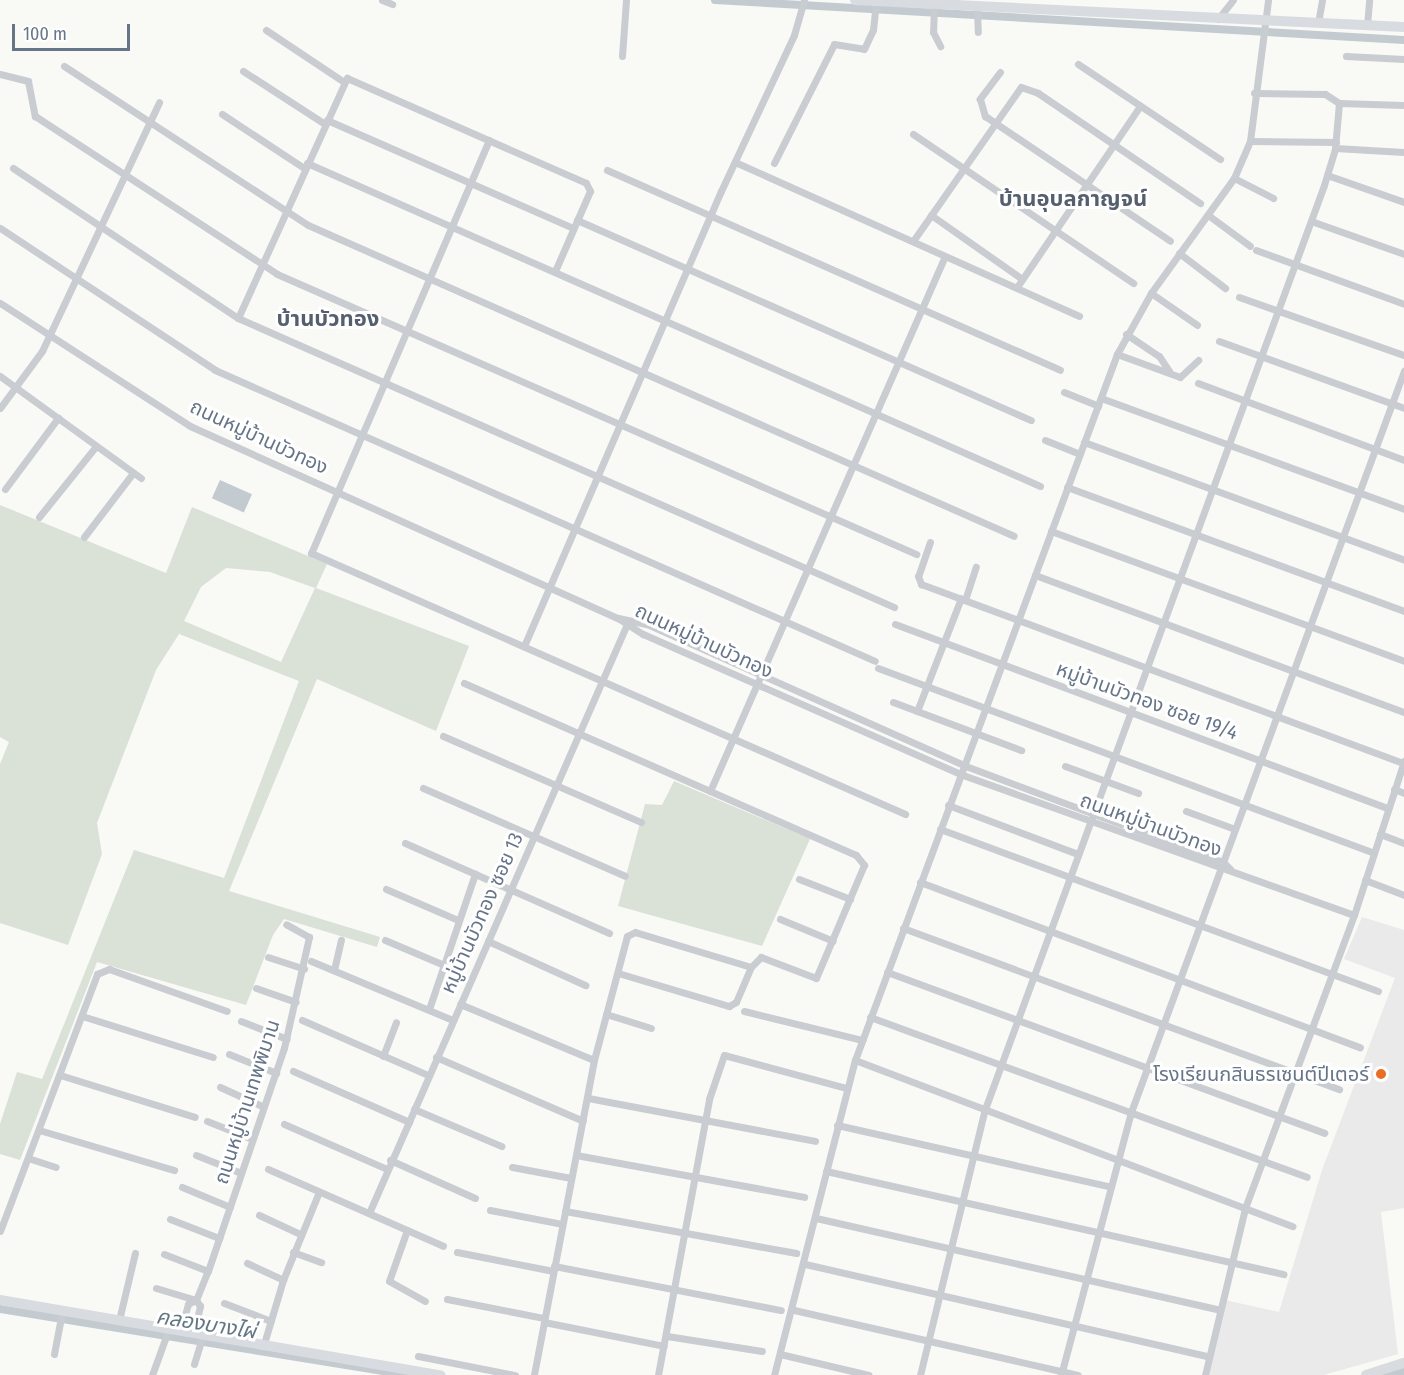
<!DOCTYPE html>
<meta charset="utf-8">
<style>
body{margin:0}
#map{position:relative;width:1404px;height:1375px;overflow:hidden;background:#f9f9f6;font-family:"Fira Sans Condensed","Noto Sans Thai",sans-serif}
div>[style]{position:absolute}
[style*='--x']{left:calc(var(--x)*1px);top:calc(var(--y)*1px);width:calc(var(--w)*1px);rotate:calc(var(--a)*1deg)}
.built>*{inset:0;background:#eaeaea}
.green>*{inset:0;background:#dae1d7}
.water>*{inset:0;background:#c3cbd1;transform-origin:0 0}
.canal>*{height:8px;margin:-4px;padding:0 4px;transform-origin:4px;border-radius:4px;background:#c3cbd1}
.street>*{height:7px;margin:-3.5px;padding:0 3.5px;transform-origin:3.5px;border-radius:3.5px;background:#c9ccd0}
.secondary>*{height:10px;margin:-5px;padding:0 5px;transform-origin:5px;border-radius:5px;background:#d8dbe0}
.dots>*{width:16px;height:16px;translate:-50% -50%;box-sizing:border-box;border:3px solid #fff;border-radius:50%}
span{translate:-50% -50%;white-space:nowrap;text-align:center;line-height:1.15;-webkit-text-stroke:6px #fff;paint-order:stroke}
.street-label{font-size:20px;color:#677589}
.poi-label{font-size:20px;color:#677589}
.right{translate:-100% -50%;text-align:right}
.water-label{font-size:21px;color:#637783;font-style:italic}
.quarter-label{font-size:22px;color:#555f6d;font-weight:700}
.scale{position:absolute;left:12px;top:24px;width:118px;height:27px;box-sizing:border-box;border:3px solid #677589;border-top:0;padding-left:8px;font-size:18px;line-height:21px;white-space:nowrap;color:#677589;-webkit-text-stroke:4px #fff;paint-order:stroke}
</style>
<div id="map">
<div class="built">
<i style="clip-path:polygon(1362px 917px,1404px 930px,1404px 1208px,1381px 1212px,1398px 1354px,1324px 1375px,1208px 1375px,1225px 1300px,1279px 1312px,1322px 1170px,1395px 978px,1344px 959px)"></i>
</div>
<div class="green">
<i style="clip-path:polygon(evenodd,0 505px,166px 573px,192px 507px,327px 564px,316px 588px,469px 646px,436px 731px,317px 679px,229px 891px,380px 937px,377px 947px,284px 919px,273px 935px,246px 1005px,97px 962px,20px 1160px,0 1154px,0 1124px,17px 1072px,42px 1079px,134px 850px,224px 878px,299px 681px,179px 634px,156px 670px,97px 823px,102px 854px,68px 945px,0 923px,0 764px,9px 742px,0 737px,0 505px,226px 568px,270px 572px,315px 588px,281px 662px,184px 621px,201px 587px,226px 568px)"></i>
<i style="clip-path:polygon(674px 781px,810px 839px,762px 946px,618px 906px,645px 804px,662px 805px)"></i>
</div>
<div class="water">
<i style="left:220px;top:480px;width:35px;height:20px;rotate:24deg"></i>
</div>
<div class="canal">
<i style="--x:715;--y:0;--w:690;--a:3.32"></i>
<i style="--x:0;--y:1309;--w:412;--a:9.2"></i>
<i style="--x:1384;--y:1375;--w:20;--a:-11"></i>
</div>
<div class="street">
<i style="--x:382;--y:0;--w:11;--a:22"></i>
<i style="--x:934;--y:6;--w:26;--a:92"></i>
<i style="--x:933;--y:32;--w:16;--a:63"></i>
<i style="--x:977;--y:9;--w:23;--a:88"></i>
<i style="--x:1218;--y:19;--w:24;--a:-52"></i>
<i style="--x:1318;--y:23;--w:23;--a:-80"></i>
<i style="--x:1367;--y:25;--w:25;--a:-85"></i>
<i style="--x:266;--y:30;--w:94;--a:33.7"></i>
<i style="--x:622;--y:56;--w:56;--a:-85.9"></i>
<i style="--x:1346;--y:56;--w:58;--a:3"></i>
<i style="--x:1078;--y:64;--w:171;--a:33.8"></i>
<i style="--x:64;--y:66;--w:291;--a:33.1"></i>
<i style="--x:308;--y:225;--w:771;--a:23.77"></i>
<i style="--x:243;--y:71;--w:98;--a:32.9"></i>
<i style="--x:1000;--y:72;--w:34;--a:127"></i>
<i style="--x:980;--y:99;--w:18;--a:74"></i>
<i style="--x:985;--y:116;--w:223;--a:34"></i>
<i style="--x:0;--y:74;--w:29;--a:14"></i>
<i style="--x:28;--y:81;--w:36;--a:79"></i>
<i style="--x:35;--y:116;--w:289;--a:33.1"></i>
<i style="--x:277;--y:274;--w:698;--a:23.66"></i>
<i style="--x:1254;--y:93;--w:71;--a:0.8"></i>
<i style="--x:1325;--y:94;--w:17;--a:33"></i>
<i style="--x:1339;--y:103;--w:65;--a:1.8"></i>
<i style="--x:222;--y:114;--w:98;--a:33.4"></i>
<i style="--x:327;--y:120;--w:269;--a:23.7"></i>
<i style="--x:913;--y:134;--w:266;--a:34.1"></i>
<i style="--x:489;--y:140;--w:450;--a:113.3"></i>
<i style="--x:311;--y:553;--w:649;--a:23.72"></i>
<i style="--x:1250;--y:141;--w:86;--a:0.7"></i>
<i style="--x:1335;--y:148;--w:69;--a:3.3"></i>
<i style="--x:735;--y:162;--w:377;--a:24.1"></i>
<i style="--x:307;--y:163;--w:801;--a:23.78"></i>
<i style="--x:774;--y:163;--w:133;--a:-63.2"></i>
<i style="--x:834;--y:44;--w:30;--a:9"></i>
<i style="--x:864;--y:49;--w:21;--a:-65"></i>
<i style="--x:873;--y:30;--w:29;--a:-84"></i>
<i style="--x:13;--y:168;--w:270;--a:33.7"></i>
<i style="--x:238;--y:318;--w:717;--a:23.78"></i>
<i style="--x:607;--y:170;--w:495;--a:23.8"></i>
<i style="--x:1327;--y:175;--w:82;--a:19.3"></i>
<i style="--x:1234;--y:178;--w:44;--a:27.1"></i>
<i style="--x:931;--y:215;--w:111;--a:35.1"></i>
<i style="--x:1208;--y:215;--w:52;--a:36.4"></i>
<i style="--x:577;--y:220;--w:496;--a:23.8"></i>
<i style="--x:1311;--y:221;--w:99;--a:19.5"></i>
<i style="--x:0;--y:228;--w:258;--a:33.4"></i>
<i style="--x:215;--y:370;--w:721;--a:23.79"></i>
<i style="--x:913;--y:241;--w:188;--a:-55"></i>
<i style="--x:1021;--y:87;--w:18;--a:19"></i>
<i style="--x:1038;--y:93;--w:196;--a:34.2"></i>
<i style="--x:1256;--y:250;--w:158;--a:20"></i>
<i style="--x:1179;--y:253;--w:58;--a:37.3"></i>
<i style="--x:1017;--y:287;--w:219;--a:-55.8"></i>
<i style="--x:1151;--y:293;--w:56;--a:34.8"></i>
<i style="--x:1239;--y:297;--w:175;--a:19.4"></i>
<i style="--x:0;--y:303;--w:226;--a:32.9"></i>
<i style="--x:190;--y:426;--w:469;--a:24.2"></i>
<i style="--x:618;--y:618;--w:30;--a:12"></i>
<i style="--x:647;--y:624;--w:346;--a:24"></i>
<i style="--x:963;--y:765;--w:278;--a:20.5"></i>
<i style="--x:1223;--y:862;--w:10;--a:45"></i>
<i style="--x:238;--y:318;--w:264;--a:-65.6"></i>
<i style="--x:347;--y:78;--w:261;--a:23.7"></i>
<i style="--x:586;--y:183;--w:9;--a:63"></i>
<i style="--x:590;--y:191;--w:87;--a:113.6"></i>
<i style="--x:1126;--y:334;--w:40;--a:34"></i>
<i style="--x:1159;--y:356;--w:18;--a:56"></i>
<i style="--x:1219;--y:341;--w:197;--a:19.9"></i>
<i style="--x:1117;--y:354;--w:67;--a:20.1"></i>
<i style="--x:1180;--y:377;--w:25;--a:-43"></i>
<i style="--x:0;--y:376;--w:174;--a:35.9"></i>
<i style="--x:1198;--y:383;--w:220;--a:20.5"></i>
<i style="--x:1064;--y:392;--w:37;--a:22"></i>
<i style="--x:1101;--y:398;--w:323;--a:20.1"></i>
<i style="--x:0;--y:408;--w:71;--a:-53.6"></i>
<i style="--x:42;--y:351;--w:275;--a:-64.8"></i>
<i style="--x:1045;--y:440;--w:37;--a:22"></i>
<i style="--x:1084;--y:442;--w:341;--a:20.2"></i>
<i style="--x:1067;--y:487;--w:359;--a:20.2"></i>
<i style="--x:5;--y:489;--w:89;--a:-53.3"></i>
<i style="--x:39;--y:517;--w:91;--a:-51.2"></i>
<i style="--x:1051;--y:531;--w:376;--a:20.2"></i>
<i style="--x:84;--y:537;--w:81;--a:-52.6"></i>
<i style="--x:930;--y:542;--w:36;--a:109"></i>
<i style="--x:918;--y:576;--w:9;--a:69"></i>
<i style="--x:921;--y:584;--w:514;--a:20.37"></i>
<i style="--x:1035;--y:575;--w:394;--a:20.4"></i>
<i style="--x:965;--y:600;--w:35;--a:-72"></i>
<i style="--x:618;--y:618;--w:30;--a:33"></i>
<i style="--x:643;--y:634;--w:347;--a:23.8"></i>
<i style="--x:960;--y:774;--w:418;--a:19.7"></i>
<i style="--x:895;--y:624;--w:525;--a:20.5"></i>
<i style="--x:524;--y:646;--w:496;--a:-66.6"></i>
<i style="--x:721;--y:191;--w:172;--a:-64.9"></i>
<i style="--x:794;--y:35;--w:36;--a:-74"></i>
<i style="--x:878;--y:668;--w:529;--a:20.45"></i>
<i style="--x:464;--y:683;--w:428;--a:23.7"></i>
<i style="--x:856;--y:855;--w:13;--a:51"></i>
<i style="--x:864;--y:865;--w:123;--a:113"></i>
<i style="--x:816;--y:978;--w:59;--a:-159.1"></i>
<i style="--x:761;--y:957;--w:14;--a:135"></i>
<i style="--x:751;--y:967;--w:121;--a:-163.2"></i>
<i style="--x:635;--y:932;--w:9;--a:153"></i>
<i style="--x:627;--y:936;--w:128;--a:104.9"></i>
<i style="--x:594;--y:1060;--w:321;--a:100.8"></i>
<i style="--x:893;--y:702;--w:137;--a:20.6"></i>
<i style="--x:917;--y:711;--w:121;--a:-68.7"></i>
<i style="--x:443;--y:736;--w:216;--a:23.5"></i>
<i style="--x:1065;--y:766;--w:78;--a:20.3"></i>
<i style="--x:423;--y:788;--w:220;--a:23.5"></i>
<i style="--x:1394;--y:789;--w:11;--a:22"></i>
<i style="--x:710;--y:791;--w:584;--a:-66.29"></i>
<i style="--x:948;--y:805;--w:139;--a:20.7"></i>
<i style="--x:1186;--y:811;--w:52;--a:20.2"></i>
<i style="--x:940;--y:829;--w:467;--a:20.3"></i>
<i style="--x:1380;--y:834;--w:26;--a:21"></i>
<i style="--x:405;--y:843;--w:223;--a:23.8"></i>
<i style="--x:799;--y:879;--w:55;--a:21.4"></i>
<i style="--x:1365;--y:880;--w:42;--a:21"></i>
<i style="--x:920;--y:882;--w:470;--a:20.6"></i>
<i style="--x:386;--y:889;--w:78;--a:23.3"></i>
<i style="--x:780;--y:919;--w:57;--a:22.5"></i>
<i style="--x:903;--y:928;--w:465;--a:20.3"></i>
<i style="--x:385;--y:940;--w:64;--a:23"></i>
<i style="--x:488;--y:941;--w:107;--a:24.4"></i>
<i style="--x:268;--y:957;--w:38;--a:18"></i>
<i style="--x:311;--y:961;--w:154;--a:22.6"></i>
<i style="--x:334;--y:970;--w:31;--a:-77"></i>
<i style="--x:887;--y:972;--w:466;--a:20.2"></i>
<i style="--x:618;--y:973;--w:116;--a:16.6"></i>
<i style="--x:729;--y:1006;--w:8;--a:-30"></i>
<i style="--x:736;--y:1002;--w:38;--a:-67"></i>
<i style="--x:256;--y:988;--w:42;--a:19.3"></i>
<i style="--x:460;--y:1004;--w:145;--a:22.7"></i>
<i style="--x:429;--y:1009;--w:143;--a:-71.2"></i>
<i style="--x:744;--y:1011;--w:122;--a:13.8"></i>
<i style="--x:606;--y:1014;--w:47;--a:17.3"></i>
<i style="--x:82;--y:1016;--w:137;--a:17.4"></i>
<i style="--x:870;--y:1017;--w:465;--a:20.1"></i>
<i style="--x:302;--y:1020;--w:137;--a:23.6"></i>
<i style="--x:241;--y:1021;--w:49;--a:21.4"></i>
<i style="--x:229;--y:1054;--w:51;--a:22"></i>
<i style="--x:383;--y:1056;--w:36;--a:-69"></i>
<i style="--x:436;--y:1057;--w:160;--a:23.5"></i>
<i style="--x:855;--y:1060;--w:468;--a:20.8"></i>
<i style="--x:293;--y:1071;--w:127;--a:23.7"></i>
<i style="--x:60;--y:1075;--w:141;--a:17.3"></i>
<i style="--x:220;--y:1087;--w:48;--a:24.4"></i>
<i style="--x:588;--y:1098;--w:231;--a:10.7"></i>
<i style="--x:414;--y:1109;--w:95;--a:23"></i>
<i style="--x:207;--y:1121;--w:48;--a:21.8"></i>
<i style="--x:284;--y:1124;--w:112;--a:23.6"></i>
<i style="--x:837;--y:1125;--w:278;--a:12.7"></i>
<i style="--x:39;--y:1130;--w:141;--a:16.5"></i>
<i style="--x:196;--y:1155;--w:48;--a:21.8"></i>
<i style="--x:576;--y:1155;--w:232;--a:10.4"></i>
<i style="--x:28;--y:1158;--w:29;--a:18"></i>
<i style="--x:390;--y:1160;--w:93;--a:24.1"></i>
<i style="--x:512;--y:1167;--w:60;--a:10.6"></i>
<i style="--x:268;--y:1169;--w:191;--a:23.7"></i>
<i style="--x:826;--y:1171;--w:469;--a:12.7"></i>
<i style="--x:182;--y:1187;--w:52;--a:22.6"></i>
<i style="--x:490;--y:1210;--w:73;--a:11"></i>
<i style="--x:565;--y:1211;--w:235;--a:10.3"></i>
<i style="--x:369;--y:1213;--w:645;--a:-66.34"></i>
<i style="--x:259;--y:1215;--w:45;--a:24.9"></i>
<i style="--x:816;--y:1218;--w:414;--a:12.8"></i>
<i style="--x:170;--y:1219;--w:53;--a:21.2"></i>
<i style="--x:407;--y:1230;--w:54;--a:109.4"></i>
<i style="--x:389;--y:1281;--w:41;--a:29.1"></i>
<i style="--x:0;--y:1231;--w:275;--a:-69.3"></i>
<i style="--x:97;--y:974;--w:13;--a:-23"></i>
<i style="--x:109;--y:969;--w:125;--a:19.6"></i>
<i style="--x:293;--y:1252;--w:30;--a:20"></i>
<i style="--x:457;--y:1252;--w:98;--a:11.2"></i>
<i style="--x:164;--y:1254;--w:47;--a:21.1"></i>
<i style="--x:247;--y:1263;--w:40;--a:25"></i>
<i style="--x:805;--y:1264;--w:412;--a:12.9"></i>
<i style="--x:554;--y:1266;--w:231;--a:11"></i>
<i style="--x:156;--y:1288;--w:42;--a:16.7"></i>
<i style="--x:447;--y:1299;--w:99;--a:11.1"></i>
<i style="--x:224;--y:1303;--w:50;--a:21"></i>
<i style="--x:794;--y:1310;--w:291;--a:12.9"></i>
<i style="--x:119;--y:1320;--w:69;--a:-76.6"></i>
<i style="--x:544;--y:1322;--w:122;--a:11.3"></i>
<i style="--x:181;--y:1330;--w:27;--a:-75"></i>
<i style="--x:188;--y:1304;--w:9;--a:-27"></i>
<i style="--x:196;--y:1300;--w:31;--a:-68"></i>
<i style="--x:208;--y:1271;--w:236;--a:-71.2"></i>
<i style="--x:284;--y:1048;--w:114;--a:-77.3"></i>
<i style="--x:309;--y:937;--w:26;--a:-151"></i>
<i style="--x:194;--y:1332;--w:27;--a:-77"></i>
<i style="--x:200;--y:1306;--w:7;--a:-124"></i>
<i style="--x:667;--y:1336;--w:96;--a:9"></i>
<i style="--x:263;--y:1347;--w:70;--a:-73.4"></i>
<i style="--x:283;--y:1280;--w:95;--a:-67.8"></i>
<i style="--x:54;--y:1354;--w:43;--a:-79.2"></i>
<i style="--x:780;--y:1354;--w:91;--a:13.3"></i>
<i style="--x:418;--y:1356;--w:99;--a:11.1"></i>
<i style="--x:194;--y:1364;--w:31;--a:-73"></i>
<i style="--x:152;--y:1375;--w:50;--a:-70.1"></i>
<i style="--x:658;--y:1375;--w:281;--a:-79.5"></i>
<i style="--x:709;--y:1099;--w:46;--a:-71.2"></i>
<i style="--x:724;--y:1055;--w:126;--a:15.1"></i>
<i style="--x:774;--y:1375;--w:325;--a:-75.6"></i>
<i style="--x:855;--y:1060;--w:753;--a:-69.64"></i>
<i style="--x:1117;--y:354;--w:70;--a:-60.9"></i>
<i style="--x:1151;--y:293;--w:142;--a:-54.2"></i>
<i style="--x:1234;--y:178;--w:40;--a:-66.6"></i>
<i style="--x:1250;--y:141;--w:142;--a:-82.7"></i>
<i style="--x:920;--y:1375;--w:274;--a:-76.3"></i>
<i style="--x:985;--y:1109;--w:984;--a:-69.85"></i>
<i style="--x:1324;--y:185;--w:39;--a:-73"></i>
<i style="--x:1335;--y:148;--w:45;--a:-84.9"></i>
<i style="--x:1061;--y:1375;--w:272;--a:-75.1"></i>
<i style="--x:1131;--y:1112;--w:790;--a:-69.78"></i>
<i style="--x:1205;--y:1375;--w:172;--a:-76.5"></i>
<i style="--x:1245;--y:1208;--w:313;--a:-69.6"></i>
<i style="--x:1354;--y:915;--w:162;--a:-72"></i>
</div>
<div class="secondary">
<i style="--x:855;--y:0;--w:550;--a:2.82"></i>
<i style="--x:0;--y:1300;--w:447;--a:9.7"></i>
<i style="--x:1366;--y:1375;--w:40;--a:-18"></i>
</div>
<div class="dots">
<i style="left:1381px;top:1074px;background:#ea6d25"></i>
</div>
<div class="street-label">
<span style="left:259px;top:437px;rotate:25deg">ถนนหมู่บ้านบัวทอง</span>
<span style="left:704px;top:641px;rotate:25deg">ถนนหมู่บ้านบัวทอง</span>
<span style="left:1147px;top:701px;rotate:20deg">หมู่บ้านบัวทอง ซอย 19/4</span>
<span style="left:1151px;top:825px;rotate:20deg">ถนนหมู่บ้านบัวทอง</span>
<span style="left:482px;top:913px;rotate:-66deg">หมู่บ้านบัวทอง ซอย 13</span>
<span style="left:247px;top:1102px;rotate:-72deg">ถนนหมู่บ้านเทพพิมาน</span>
</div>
<div class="poi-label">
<span class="right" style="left:1369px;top:1074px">โรงเรียนกสินธรเซนต์ปีเตอร์</span>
</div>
<div class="water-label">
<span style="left:206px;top:1324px;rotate:9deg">คลองบางไผ่</span>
</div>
<div class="quarter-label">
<span style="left:1073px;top:199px">บ้านอุบลกาญจน์</span>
<span style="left:328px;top:319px">บ้านบัวทอง</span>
</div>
<div class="scale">100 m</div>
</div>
